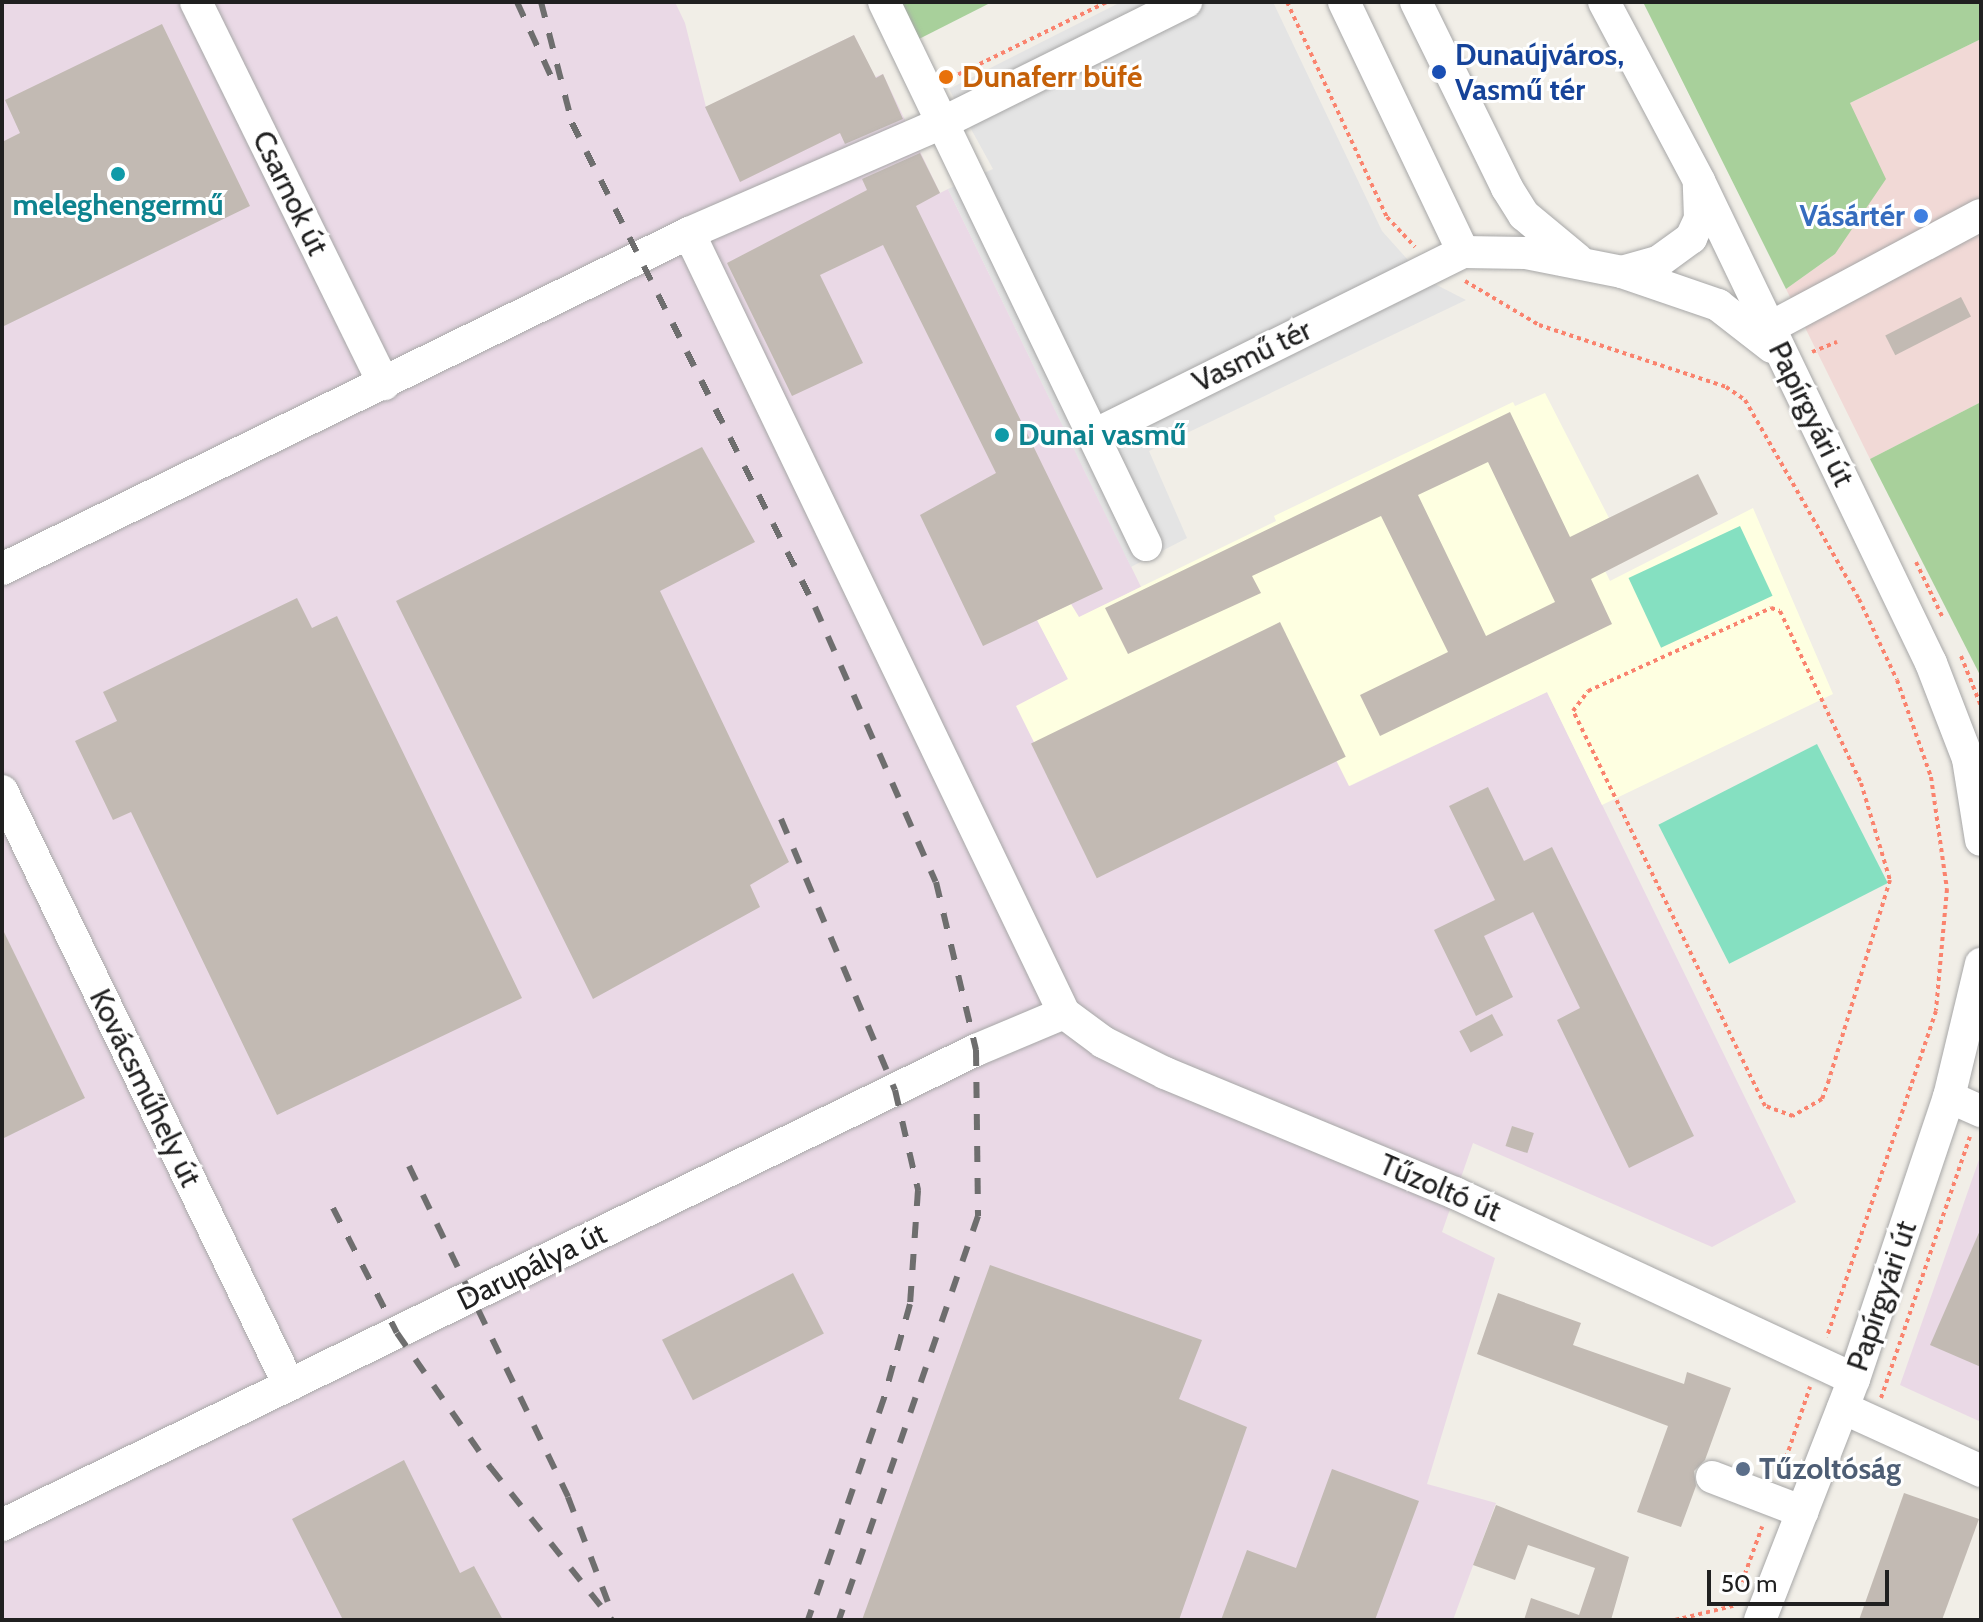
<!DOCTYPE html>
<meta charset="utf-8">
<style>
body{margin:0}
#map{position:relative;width:1983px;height:1622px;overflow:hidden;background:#f1eee7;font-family:Cabin,sans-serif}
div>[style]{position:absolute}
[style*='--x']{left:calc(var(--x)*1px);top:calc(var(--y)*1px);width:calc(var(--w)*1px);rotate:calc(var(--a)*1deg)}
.commercial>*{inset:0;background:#f1d9d6}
.industrial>*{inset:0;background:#ead9e6}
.education>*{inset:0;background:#feffe1}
.forest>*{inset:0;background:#a8d09b}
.pitch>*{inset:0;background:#85e0c1;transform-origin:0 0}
.parking>*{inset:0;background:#e4e4e4}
.building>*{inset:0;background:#c2bab3;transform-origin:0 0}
.path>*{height:4px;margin-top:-2px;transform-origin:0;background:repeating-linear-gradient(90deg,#fa836e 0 4px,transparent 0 8px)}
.roads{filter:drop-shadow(0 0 2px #a7a7a7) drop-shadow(0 0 2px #a7a7a7)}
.minor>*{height:32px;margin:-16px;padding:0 16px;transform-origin:16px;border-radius:16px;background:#fff}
.rail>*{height:6px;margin-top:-3px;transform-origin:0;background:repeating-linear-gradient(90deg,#6e6e6e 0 16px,transparent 0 32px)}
.dots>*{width:22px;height:22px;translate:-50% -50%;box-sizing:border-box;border:4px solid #fff;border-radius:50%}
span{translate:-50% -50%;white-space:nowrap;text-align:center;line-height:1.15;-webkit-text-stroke:6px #fff;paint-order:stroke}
.transit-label{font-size:30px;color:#164399;font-weight:700}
.left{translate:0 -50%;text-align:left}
.food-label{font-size:30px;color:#c56008;font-weight:700}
.street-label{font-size:30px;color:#202020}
.culture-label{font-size:30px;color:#0d838f;font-weight:700}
.shop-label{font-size:30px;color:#366cbe;font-weight:700}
.right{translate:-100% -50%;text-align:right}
.service-label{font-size:30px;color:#4e5e75;font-weight:700}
.frame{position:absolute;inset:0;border:4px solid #202020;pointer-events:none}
.scale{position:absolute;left:1707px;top:1570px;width:182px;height:36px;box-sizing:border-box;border:4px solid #202020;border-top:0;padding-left:10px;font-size:24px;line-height:28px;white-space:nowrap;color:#202020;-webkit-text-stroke:6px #fff;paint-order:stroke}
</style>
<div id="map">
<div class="commercial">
<i style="clip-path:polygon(1981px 39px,1981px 402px,1870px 459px,1786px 289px,1835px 254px,1850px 103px)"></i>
</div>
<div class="industrial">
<i style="clip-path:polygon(2px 2px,675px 2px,685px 23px,706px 107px,854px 35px,875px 77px,883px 74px,940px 193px,948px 189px,1141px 587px,1079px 618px,1038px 621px,1068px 679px,1328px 743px,1350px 786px,1547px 692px,1796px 1202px,1712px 1247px,1473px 1143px,1442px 1232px,1495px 1258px,1427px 1484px,1496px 1503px,1453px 1620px,2px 1620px)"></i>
<i style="clip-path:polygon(1981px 1154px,1981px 1422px,1900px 1385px)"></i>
</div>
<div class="education">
<i style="clip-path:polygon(1545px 393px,1609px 518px,1585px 530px,1610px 581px,1753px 508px,1833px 694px,1602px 805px,1547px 692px,1349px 786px,1328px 744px,1093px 861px,1016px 706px,1068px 679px,1037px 620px,1071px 604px,1079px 617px,1276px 521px,1274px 516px,1513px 402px,1515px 406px)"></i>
</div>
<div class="forest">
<i style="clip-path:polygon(898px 2px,992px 2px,917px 40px)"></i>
<i style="clip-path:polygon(1643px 2px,1981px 2px,1981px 39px,1850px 103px,1886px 179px,1835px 254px,1786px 289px)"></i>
<i style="clip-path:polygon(1981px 402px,1981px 677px,1870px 459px)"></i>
</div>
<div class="pitch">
<i style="left:1740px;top:526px;width:77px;height:123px;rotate:65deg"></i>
<i style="left:1817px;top:744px;width:156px;height:178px;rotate:63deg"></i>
</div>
<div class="parking">
<i style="clip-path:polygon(1121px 2px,1273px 2px,1382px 231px,1425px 279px,1466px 300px,1149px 451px,1187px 538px,1131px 567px,948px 189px,993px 169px,949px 89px)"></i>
</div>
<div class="building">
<i style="clip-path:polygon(162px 24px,250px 206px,2px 327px,2px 142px,20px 133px,5px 100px)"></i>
<i style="clip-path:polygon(854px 35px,876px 78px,883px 74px,903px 119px,845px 144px,840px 133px,740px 182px,705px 107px)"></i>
<i style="clip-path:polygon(920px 153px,940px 193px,916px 206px,1103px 589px,983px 646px,920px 515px,996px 473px,883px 245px,820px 275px,863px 363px,792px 396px,727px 263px,867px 190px,862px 179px)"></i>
<i style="left:1961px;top:297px;width:22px;height:85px;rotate:63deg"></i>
<i style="clip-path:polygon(evenodd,1510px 412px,1570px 537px,1698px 474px,1718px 514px,1591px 579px,1612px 624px,1380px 736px,1360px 695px,1448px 652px,1381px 516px,1252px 576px,1261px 593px,1128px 654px,1105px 608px,1510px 412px,1488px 462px,1555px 602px,1486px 636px,1418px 495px,1488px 462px)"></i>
<i style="clip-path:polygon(702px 447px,755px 542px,660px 591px,789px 862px,750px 885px,760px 907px,593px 999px,396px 601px)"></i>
<i style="clip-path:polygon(297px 598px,312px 628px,337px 616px,522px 998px,277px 1115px,131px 812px,113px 820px,75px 741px,117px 721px,103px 692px)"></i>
<i style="left:1280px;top:622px;width:150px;height:277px;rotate:64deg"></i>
<i style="clip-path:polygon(1488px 787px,1524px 861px,1552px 847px,1694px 1136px,1629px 1168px,1557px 1020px,1580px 1008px,1533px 912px,1484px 936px,1513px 997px,1476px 1016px,1434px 930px,1495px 900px,1449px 806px)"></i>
<i style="clip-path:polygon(2px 928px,85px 1098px,2px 1139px)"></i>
<i style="left:1492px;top:1014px;width:24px;height:37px;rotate:62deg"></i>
<i style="left:1512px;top:1126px;width:23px;height:21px;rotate:18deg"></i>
<i style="clip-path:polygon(1981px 1228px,1981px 1367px,1930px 1345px)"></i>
<i style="clip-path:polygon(990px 1265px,1202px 1340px,1179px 1399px,1247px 1427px,1179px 1620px,862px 1620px)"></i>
<i style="left:793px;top:1273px;width:68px;height:147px;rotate:63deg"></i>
<i style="clip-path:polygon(1498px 1293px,1581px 1323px,1573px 1345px,1684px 1384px,1687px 1372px,1731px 1388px,1705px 1460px,1694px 1471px,1696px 1486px,1681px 1527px,1637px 1512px,1668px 1426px,1477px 1354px)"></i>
<i style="clip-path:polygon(404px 1460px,460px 1573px,474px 1566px,503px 1620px,343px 1620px,292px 1519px)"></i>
<i style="clip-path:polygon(1332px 1469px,1419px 1501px,1375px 1620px,1221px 1620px,1247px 1550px,1296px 1568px)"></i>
<i style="clip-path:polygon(1904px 1493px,1979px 1519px,1942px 1620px,1859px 1620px)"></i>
<i style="clip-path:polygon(1496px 1505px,1629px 1557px,1611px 1620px,1524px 1620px,1531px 1598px,1579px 1615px,1595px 1568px,1528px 1545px,1515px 1580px,1473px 1565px)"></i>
</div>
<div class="path">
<i style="--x:1287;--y:2;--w:237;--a:65.1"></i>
<i style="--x:1387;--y:217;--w:41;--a:47"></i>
<i style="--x:951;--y:78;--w:174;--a:-26"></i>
<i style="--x:1465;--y:281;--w:86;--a:30.7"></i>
<i style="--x:1539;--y:325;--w:197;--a:18.3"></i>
<i style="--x:1726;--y:387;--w:23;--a:34"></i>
<i style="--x:1745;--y:400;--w:229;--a:60.2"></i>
<i style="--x:1859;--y:599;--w:89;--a:64.9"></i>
<i style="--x:1897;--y:680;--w:103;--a:70.7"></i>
<i style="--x:1931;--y:777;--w:113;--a:81.9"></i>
<i style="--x:1947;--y:889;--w:122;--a:95.2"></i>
<i style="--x:1936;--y:1011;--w:344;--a:108.5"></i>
<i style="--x:1812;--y:352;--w:27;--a:-22"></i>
<i style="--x:1916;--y:562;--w:60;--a:64.3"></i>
<i style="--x:1771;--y:608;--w:9;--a:18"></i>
<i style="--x:1780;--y:611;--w:190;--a:64.8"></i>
<i style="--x:1861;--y:783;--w:101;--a:73.4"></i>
<i style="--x:1890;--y:880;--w:209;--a:107"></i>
<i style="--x:1829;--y:1080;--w:20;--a:110"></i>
<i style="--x:1822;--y:1099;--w:34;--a:150"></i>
<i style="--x:1793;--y:1116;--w:30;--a:-160"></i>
<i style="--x:1765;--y:1106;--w:439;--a:-115.9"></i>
<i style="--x:1573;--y:711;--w:25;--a:-53"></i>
<i style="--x:1588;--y:691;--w:201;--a:-24.4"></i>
<i style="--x:1961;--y:656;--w:54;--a:68.2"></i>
<i style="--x:1881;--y:1398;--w:276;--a:-71.2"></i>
<i style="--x:1781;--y:1473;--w:91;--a:-71.4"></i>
<i style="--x:1742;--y:1582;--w:59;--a:-70"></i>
<i style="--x:1675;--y:1620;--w:60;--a:-13.6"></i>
</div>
<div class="roads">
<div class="minor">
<i style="--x:196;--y:2;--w:426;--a:63.8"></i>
<i style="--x:884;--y:2;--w:603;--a:64.24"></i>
<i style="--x:1344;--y:2;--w:277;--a:64.5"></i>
<i style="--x:1416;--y:2;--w:207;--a:63.9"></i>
<i style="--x:1507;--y:188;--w:32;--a:58"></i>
<i style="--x:1524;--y:215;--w:69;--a:39.7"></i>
<i style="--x:1604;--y:2;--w:203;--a:62"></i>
<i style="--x:1699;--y:181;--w:535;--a:64.3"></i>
<i style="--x:1931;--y:663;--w:103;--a:68.9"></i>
<i style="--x:1968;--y:759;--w:82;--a:80.9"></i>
<i style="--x:689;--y:233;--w:865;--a:64.32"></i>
<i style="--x:1064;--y:1013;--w:49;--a:36.6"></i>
<i style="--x:1103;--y:1042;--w:69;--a:26.6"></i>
<i style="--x:1165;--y:1073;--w:314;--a:22.5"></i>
<i style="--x:1455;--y:1193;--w:440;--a:25"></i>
<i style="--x:1622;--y:272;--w:37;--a:-16"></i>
<i style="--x:1658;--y:262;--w:41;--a:-36"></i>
<i style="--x:1691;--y:238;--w:21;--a:-65"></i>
<i style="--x:1700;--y:219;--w:35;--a:-92"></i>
<i style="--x:1769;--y:328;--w:240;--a:-28.1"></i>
<i style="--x:1094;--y:435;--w:412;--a:-26.4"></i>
<i style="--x:1463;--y:252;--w:63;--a:0.9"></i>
<i style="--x:1526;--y:253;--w:98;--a:11.2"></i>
<i style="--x:1622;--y:272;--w:102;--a:19"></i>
<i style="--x:1718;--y:305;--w:68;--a:37.9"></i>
<i style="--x:2;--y:569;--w:765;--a:-26.06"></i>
<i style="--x:689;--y:233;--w:274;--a:-23.5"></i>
<i style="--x:940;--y:124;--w:275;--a:-26.4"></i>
<i style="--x:2;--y:791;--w:660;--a:64.21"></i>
<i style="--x:1949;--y:1097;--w:35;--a:24"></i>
<i style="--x:1843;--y:1408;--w:152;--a:24.5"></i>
<i style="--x:1712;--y:1477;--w:97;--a:21"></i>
<i style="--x:2;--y:1525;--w:1084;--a:-26"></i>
<i style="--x:976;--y:1050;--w:95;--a:-22.8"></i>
<i style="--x:1760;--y:1620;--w:259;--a:-68.7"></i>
<i style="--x:1854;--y:1379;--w:298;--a:-71.4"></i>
<i style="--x:1949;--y:1097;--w:137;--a:-76.5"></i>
</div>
</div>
<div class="rail">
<i style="--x:517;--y:2;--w:89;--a:65.4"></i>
<i style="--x:541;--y:2;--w:125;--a:75.6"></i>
<i style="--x:572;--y:123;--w:542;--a:63.34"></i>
<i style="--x:815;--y:607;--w:300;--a:66.3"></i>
<i style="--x:936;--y:882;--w:173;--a:76.6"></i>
<i style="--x:976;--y:1050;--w:166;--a:89.3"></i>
<i style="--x:978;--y:1216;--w:427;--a:109"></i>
<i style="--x:781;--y:819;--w:294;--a:67.2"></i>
<i style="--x:895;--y:1090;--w:103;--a:77"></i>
<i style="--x:918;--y:1190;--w:114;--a:94"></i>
<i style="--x:910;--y:1304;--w:98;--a:105.5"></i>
<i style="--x:884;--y:1398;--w:235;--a:108.9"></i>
<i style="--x:409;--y:1166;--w:367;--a:64.3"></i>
<i style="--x:568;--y:1497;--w:121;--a:69.2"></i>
<i style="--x:333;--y:1208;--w:140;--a:62.9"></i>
<i style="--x:397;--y:1333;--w:165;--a:55.2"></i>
<i style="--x:491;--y:1468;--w:194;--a:51.5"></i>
</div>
<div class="dots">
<i style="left:1439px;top:72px;background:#1a4fb4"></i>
<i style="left:946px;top:77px;background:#e8710a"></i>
<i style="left:118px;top:174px;background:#0f9aa8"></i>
<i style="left:1921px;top:216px;background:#3f7fe0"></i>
<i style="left:1002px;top:435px;background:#0f9aa8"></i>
<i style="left:1743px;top:1469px;background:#5c6f8a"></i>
</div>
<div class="transit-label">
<span class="left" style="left:1455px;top:72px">Dunaújváros,<br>Vasmű tér</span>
</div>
<div class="food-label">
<span class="left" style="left:962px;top:77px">Dunaferr büfé</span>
</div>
<div class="street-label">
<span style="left:290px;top:193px;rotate:64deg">Csarnok út</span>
<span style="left:1252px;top:356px;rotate:-26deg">Vasmű tér</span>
<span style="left:1811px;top:414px;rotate:64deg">Papírgyári út</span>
<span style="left:145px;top:1088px;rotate:64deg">Kovácsműhely út</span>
<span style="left:1440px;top:1188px;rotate:23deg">Tűzoltó út</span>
<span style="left:532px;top:1267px;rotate:-26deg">Darupálya út</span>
<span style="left:1882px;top:1296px;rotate:-71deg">Papírgyári út</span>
</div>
<div class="culture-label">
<span style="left:118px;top:205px">meleghengermű</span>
<span class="left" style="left:1018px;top:435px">Dunai vasmű</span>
</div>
<div class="shop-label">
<span class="right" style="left:1905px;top:216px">Vásártér</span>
</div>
<div class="service-label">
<span class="left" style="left:1759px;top:1469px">Tűzoltóság</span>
</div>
<div class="frame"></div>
<div class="scale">50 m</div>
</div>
